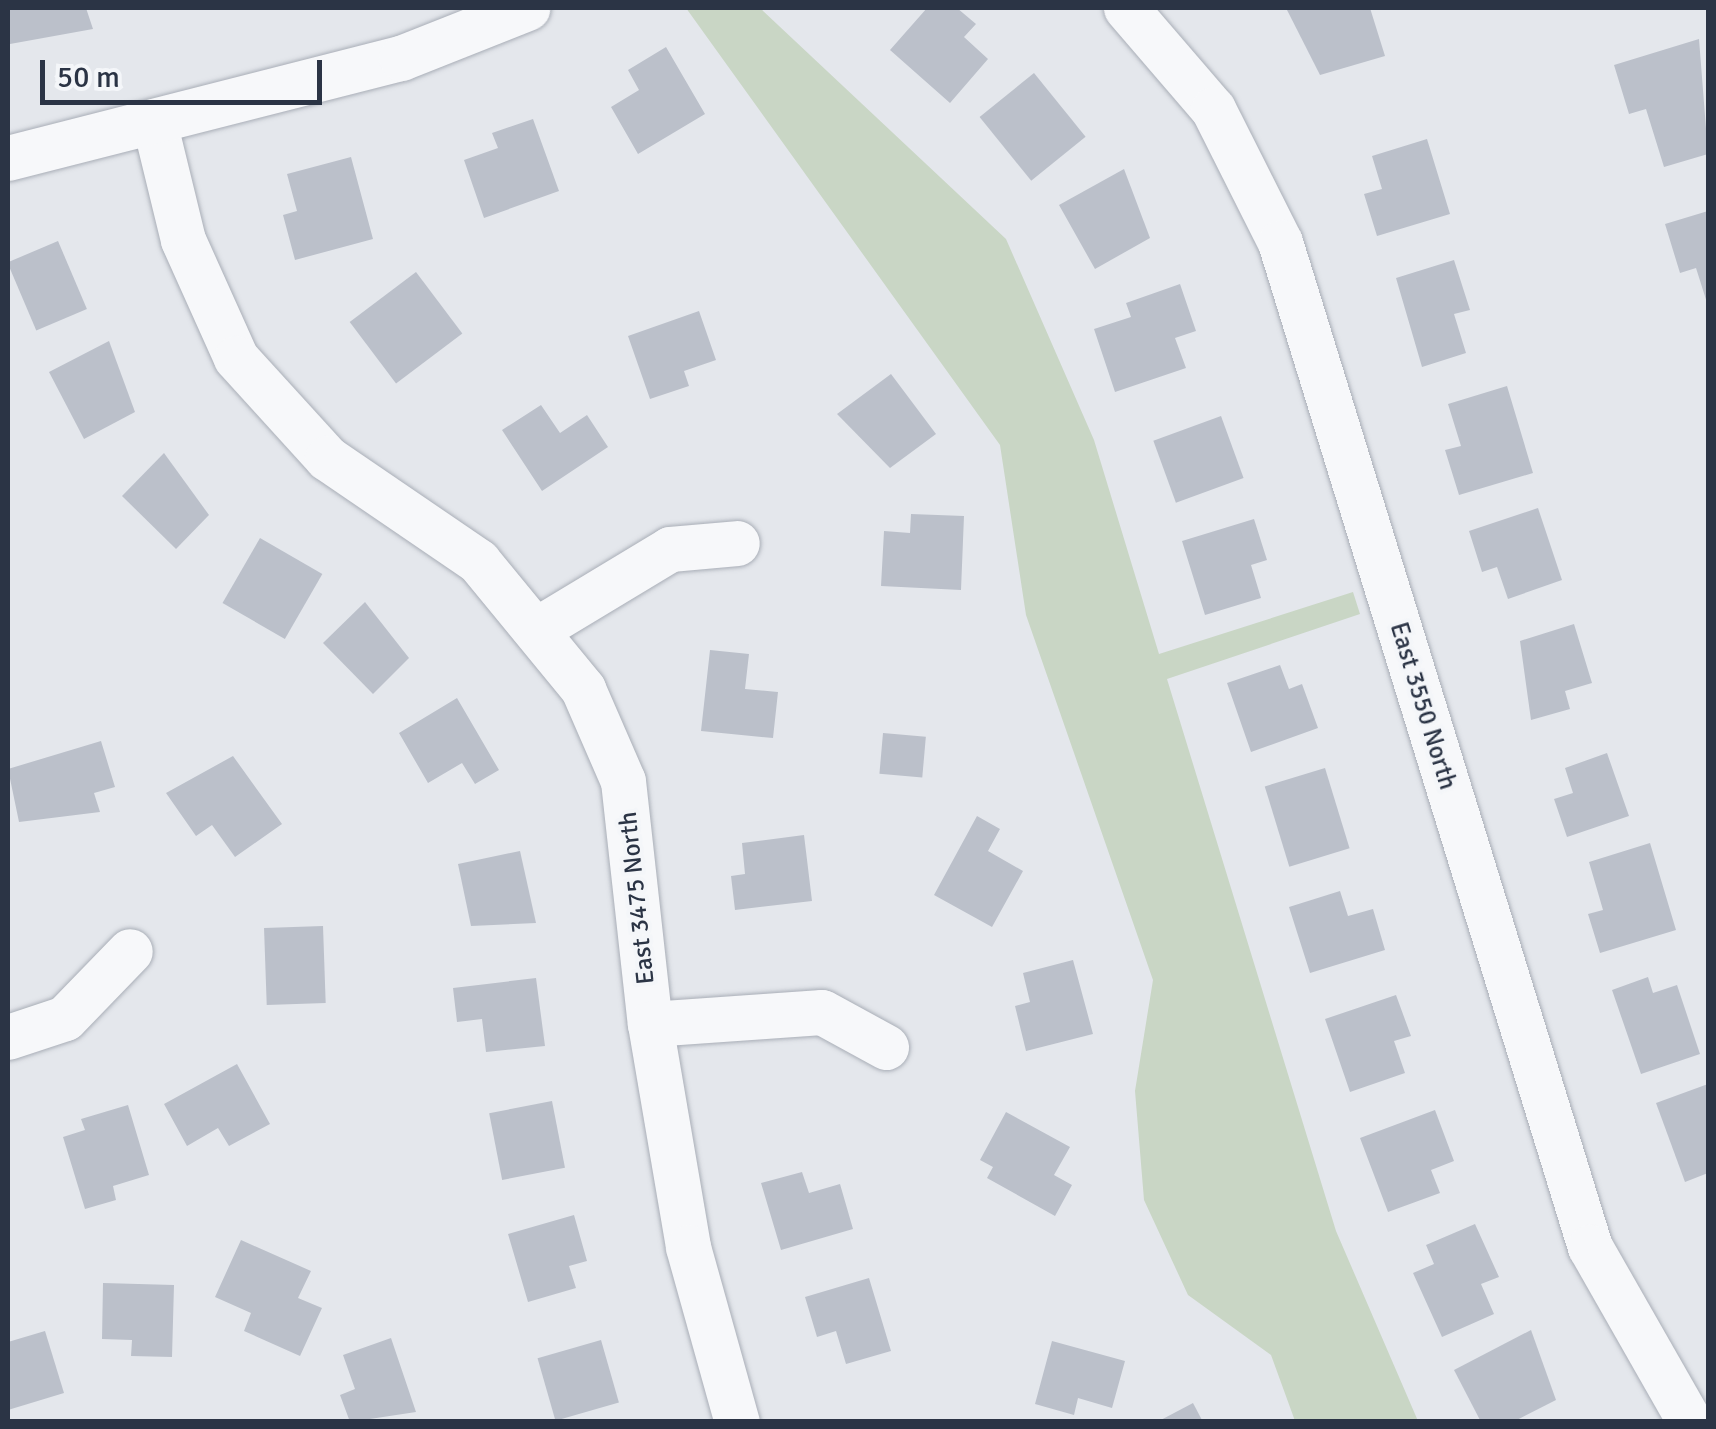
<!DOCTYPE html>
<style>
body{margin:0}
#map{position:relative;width:1716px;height:1429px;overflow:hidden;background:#e4e7ec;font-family:Signika,sans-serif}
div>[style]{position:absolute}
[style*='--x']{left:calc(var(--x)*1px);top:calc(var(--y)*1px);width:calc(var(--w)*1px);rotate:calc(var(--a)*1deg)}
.green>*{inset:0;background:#c9d6c5}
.building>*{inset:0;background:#bbc0ca;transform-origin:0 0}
.roads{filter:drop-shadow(0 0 2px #a9aeb7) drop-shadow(0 0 2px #a9aeb7)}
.minor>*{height:45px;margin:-22.5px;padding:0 22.5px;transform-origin:22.5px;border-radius:22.5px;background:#f7f8fa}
span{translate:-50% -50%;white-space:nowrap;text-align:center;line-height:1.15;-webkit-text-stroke:8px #f4f6f9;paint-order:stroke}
.street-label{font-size:25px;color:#2b3445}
.frame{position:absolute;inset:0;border:10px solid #2b3445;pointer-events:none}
.scale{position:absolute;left:40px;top:60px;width:282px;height:45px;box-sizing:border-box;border:5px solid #2b3445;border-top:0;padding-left:12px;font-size:30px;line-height:35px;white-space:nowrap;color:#2b3445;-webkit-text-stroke:8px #f4f6f9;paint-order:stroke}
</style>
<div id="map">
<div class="green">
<i style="clip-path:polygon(686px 8px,760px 8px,1006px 239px,1094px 440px,1159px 654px,1353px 592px,1360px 614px,1167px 679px,1336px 1231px,1418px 1421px,1295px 1421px,1271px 1355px,1188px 1295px,1144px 1200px,1135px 1091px,1153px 980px,1026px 615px,1000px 445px)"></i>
</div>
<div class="building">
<i style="clip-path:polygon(8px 8px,86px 8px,93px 29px,10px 44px)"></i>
<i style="clip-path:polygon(927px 8px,957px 8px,976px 24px,964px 37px,988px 59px,950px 103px,890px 50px)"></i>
<i style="clip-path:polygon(1286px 8px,1370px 8px,1385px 56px,1320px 75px)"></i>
<i style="clip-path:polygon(1699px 39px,1708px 154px,1664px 167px,1646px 109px,1629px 114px,1614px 65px)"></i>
<i style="clip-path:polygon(666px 47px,705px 114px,638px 154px,611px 107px,639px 90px,628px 70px)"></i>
<i style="left:1034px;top:73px;width:82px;height:70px;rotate:51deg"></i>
<i style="clip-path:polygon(533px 119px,559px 191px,484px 218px,464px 160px,498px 148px,492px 133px)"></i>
<i style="clip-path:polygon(1427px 139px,1450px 214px,1377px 236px,1364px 194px,1382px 189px,1372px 156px)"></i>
<i style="clip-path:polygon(351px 157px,373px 239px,295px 260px,283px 215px,297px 211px,287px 174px)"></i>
<i style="clip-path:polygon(1124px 169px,1150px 238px,1095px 269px,1059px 205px)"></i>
<i style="clip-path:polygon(1708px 211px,1708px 306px,1696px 268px,1680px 273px,1665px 224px)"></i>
<i style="left:58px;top:241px;width:74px;height:55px;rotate:67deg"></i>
<i style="clip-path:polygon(1454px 260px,1470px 310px,1454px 314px,1466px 353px,1422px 367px,1396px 278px)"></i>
<i style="left:416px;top:272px;width:77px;height:83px;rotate:53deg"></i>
<i style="clip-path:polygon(1180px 284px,1196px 331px,1175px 338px,1186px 368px,1115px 392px,1094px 329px,1131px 317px,1126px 303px)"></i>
<i style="clip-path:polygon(699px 311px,716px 360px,684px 371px,689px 386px,650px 399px,628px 336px)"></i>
<i style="clip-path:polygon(109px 341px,135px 412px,84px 439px,49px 372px)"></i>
<i style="clip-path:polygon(891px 374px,936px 434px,890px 468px,837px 414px)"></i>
<i style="clip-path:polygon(1507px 386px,1533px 473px,1459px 495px,1445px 450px,1461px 446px,1448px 404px)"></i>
<i style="clip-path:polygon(541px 405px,560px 433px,587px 415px,608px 447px,542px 491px,502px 430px)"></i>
<i style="left:1221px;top:416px;width:66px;height:72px;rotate:70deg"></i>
<i style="clip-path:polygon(164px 453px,209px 515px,176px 549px,122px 496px)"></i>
<i style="clip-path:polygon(1538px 508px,1562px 580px,1508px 599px,1497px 567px,1482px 572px,1469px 531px)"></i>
<i style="clip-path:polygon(911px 514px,964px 516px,961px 590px,881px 586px,884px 531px,910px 533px)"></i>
<i style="clip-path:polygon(1254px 519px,1267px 560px,1251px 565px,1261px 598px,1205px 615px,1182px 541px)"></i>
<i style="left:260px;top:538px;width:72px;height:75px;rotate:30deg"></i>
<i style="clip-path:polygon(365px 602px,409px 658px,373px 694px,323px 643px)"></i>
<i style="clip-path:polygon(1574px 624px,1592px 683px,1565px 691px,1570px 709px,1531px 720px,1520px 641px)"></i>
<i style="clip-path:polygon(710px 650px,749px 654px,745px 689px,778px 692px,773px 738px,701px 731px)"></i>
<i style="clip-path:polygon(1280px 665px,1289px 689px,1302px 684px,1318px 728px,1251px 752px,1227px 683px)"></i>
<i style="clip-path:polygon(457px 698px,499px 770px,475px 784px,462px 763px,428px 783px,399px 733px)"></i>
<i style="left:883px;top:733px;width:43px;height:41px;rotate:5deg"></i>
<i style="clip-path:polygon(101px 741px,115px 787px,94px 793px,100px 812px,19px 822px,8px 769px)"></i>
<i style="clip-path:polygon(1607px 753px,1629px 816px,1567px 837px,1554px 799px,1573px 793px,1565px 768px)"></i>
<i style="clip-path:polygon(233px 756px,282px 824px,235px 857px,212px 825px,196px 836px,166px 793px)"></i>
<i style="left:1325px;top:768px;width:84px;height:63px;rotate:73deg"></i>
<i style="clip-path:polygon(977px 816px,1000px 829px,988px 851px,1023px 871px,992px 927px,934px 895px)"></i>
<i style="clip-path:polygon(804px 835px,812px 901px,735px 910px,731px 876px,745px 874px,742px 843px)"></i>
<i style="clip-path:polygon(1650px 843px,1676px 930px,1600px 953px,1588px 914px,1603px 910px,1589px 862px)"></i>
<i style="clip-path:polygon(520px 851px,536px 923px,471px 926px,458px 864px)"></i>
<i style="clip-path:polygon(1340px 891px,1348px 916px,1373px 909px,1385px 950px,1310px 973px,1289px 907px)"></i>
<i style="left:323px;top:926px;width:77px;height:59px;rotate:88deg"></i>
<i style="clip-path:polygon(1073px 960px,1093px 1034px,1026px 1051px,1015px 1006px,1030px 1002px,1023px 973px)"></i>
<i style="clip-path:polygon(1648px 977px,1653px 993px,1677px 985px,1700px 1054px,1641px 1074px,1612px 990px)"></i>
<i style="clip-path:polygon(536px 978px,545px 1046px,486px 1052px,482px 1019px,457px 1022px,453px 988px)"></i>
<i style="clip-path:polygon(1396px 995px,1411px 1036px,1394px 1041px,1405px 1073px,1350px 1092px,1325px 1019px)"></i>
<i style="clip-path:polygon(237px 1064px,270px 1124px,229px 1146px,218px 1128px,187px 1146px,164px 1104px)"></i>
<i style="clip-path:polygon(1708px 1084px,1708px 1173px,1685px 1182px,1656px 1103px)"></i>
<i style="left:552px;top:1101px;width:68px;height:64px;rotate:79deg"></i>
<i style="clip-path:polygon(128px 1105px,149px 1175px,113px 1186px,116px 1200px,85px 1209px,63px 1137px,85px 1130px,81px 1119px)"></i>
<i style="clip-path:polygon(1435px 1110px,1454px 1161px,1431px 1170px,1440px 1193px,1388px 1212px,1360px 1138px)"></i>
<i style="clip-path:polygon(1006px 1112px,1070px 1147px,1054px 1175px,1072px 1185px,1055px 1216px,987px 1178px,993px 1167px,980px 1160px)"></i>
<i style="clip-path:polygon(802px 1172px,809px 1193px,840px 1184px,853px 1229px,781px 1250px,761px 1183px)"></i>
<i style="clip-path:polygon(574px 1215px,587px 1261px,569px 1266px,576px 1288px,528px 1302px,508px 1234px)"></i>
<i style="clip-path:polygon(1475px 1224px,1499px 1277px,1481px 1284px,1494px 1314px,1442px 1337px,1413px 1273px,1434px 1264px,1426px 1245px)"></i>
<i style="clip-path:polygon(241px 1240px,311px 1271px,298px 1298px,322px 1308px,300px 1356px,244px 1331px,251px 1313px,215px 1297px)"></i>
<i style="clip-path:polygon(869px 1278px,891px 1351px,846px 1364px,836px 1331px,817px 1337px,805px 1297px)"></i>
<i style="clip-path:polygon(103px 1283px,174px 1285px,172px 1357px,131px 1356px,132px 1340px,102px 1339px)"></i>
<i style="clip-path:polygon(1531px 1330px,1556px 1400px,1513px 1422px,1481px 1422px,1454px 1370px)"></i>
<i style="clip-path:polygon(45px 1331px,64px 1393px,8px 1410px,8px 1342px)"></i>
<i style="clip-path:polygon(391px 1338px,416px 1412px,350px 1422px,340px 1395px,355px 1389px,343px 1355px)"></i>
<i style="left:601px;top:1340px;width:65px;height:66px;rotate:74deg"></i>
<i style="clip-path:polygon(1052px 1341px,1125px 1361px,1112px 1408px,1078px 1398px,1074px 1415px,1035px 1404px)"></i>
<i style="clip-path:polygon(1193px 1403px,1203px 1422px,1157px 1422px)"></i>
</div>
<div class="roads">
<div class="minor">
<i style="--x:1126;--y:8;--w:133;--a:49.3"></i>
<i style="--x:1213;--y:109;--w:149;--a:63.3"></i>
<i style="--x:1280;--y:242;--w:1052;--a:72.86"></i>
<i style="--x:1590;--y:1247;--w:202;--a:60.3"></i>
<i style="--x:154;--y:121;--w:122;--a:76.3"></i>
<i style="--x:183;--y:240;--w:129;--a:65.8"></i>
<i style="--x:236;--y:358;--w:135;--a:47.7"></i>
<i style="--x:327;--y:458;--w:183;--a:34.3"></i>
<i style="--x:478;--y:561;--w:166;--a:50.6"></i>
<i style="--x:583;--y:689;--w:100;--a:66.5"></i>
<i style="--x:623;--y:781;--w:244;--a:83.7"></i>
<i style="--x:650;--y:1024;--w:226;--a:80.3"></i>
<i style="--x:688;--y:1247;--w:182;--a:74.4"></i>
<i style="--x:8;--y:158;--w:406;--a:-14.3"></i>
<i style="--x:401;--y:58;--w:136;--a:-21.6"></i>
<i style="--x:539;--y:628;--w:153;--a:-31.1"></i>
<i style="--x:670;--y:549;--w:67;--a:-5.1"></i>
<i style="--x:650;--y:1024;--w:172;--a:-4"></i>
<i style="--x:822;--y:1012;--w:73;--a:28.7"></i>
<i style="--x:8;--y:1037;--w:60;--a:-18.4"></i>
<i style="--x:65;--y:1018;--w:93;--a:-45.9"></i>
</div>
</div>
<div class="street-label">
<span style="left:1423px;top:706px;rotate:73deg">East 3550 North</span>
<span style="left:637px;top:898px;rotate:-96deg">East 3475 North</span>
</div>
<div class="frame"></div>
<div class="scale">50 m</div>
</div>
